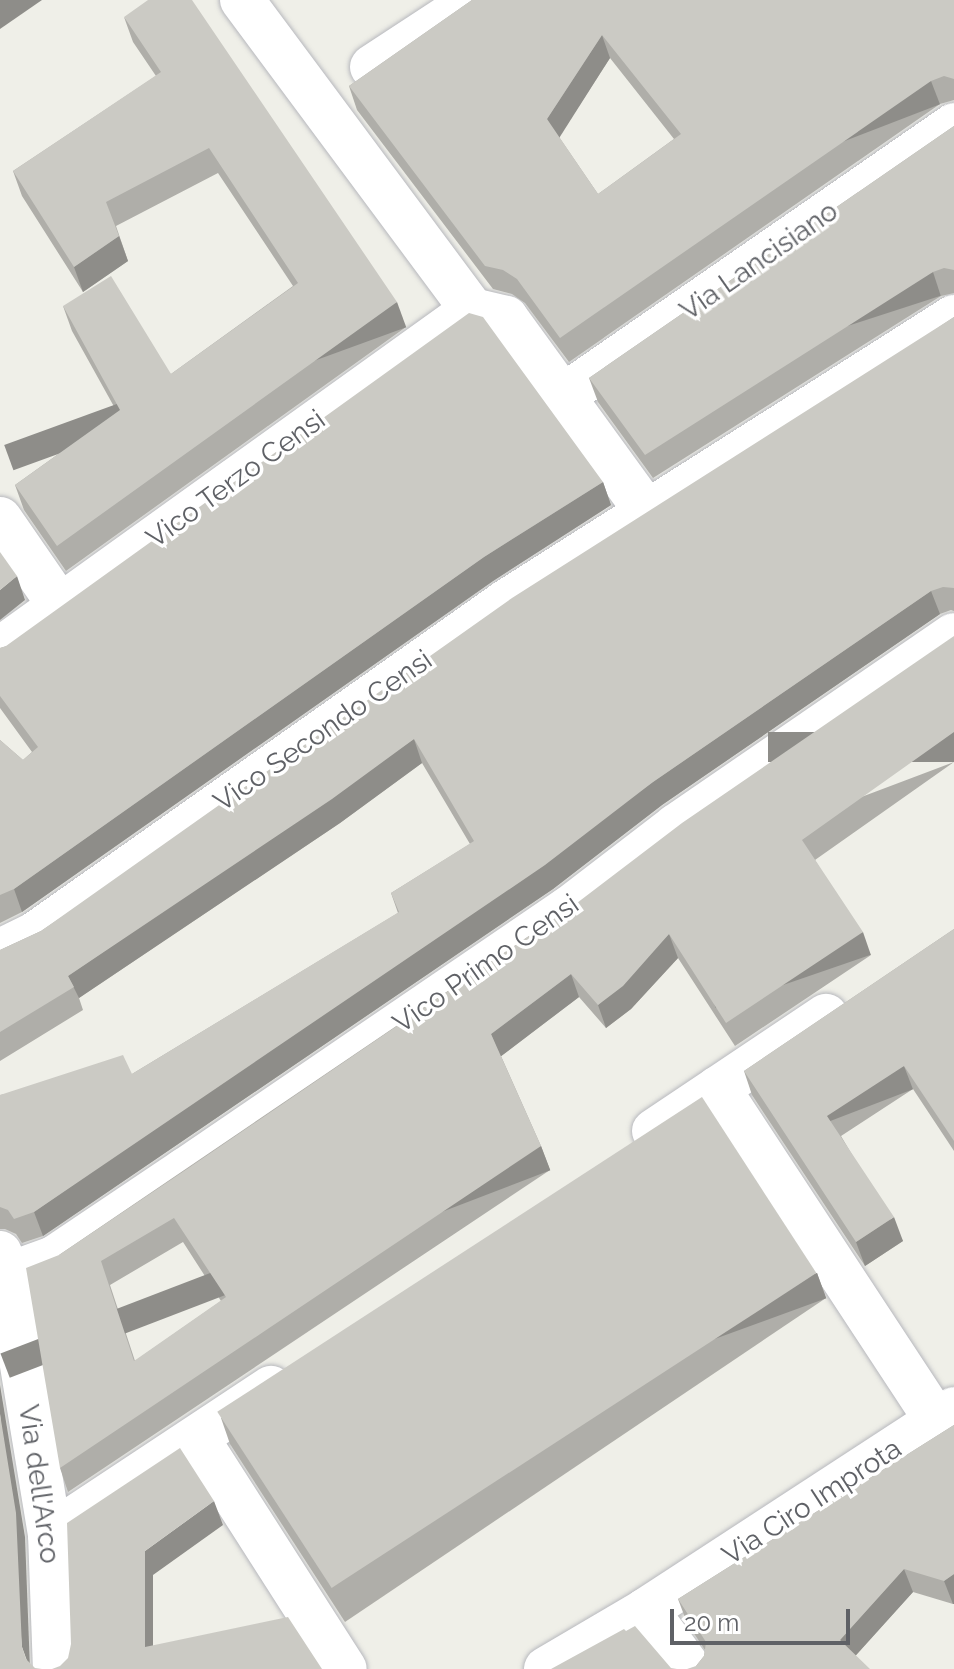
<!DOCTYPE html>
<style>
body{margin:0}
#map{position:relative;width:954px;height:1669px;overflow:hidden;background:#efefe8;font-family:Raleway,sans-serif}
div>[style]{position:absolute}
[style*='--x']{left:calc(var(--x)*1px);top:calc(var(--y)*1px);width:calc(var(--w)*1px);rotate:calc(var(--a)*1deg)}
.roads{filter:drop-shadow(0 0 2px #b7b8bd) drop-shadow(0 0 2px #b7b8bd)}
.street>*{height:44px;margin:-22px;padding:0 22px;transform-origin:22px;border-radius:22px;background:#fff}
.wall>*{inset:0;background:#afaea9}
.shaded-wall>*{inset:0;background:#8e8d89;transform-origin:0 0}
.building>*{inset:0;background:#cbcac4;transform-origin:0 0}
span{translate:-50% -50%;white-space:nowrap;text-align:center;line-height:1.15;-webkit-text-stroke:7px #fff;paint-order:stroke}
.street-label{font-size:28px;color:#5f6166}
.scale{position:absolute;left:670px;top:1609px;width:180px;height:36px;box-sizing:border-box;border:4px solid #5f6166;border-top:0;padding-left:10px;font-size:24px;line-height:28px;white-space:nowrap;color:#5f6166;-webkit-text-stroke:6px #fff;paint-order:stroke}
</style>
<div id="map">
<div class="roads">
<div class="street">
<i style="--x:242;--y:0;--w:386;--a:53.4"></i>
<i style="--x:372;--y:67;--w:122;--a:-33.3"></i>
<i style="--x:472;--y:310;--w:35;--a:13"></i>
<i style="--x:506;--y:318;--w:240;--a:54"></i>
<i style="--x:563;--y:396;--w:476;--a:-34.7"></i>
<i style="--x:0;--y:519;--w:106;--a:55.4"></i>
<i style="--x:0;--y:649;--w:581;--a:-35.69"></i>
<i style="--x:0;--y:951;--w:39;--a:-26"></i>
<i style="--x:35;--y:934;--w:578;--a:-35.2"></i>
<i style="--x:507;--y:601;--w:530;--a:-32.43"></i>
<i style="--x:718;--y:1088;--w:399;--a:56.7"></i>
<i style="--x:654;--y:1131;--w:207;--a:-33.8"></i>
<i style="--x:0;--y:1253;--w:23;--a:72"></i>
<i style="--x:7;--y:1275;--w:263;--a:80.6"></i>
<i style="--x:50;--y:1534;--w:135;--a:87.9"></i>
<i style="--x:7;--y:1275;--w:50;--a:-19.9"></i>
<i style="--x:54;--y:1258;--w:158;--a:-33.9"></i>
<i style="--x:185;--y:1170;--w:463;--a:-34.3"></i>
<i style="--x:568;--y:909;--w:136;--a:-37.5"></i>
<i style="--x:676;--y:826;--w:337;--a:-34.5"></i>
<i style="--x:197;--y:1438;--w:274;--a:57.4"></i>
<i style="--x:50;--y:1534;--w:265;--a:-33.5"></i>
<i style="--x:646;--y:1610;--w:74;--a:53.3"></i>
<i style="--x:546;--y:1669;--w:116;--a:-30.5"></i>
<i style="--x:646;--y:1610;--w:368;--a:-33.1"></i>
</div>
</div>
<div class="wall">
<i style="clip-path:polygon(evenodd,472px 0,954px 0,954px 100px,940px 104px,569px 362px,525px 303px,512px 294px,493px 289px,357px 110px,349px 86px,472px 0,610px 58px,674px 139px,598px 194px,559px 137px,610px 58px)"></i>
<i style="clip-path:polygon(124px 17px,406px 327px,66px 571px,24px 510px,15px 485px,117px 412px,72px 331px,63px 306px,171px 374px,293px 286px,218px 173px,116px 226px,128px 261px,83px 292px,22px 196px,13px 171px,156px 76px,133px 42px)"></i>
<i style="clip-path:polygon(954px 126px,954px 293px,941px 296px,653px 478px,598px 402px,589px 378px)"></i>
<i style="clip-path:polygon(954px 317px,954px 611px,951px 610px,940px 614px,662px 805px,553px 889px,43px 1236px,22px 1243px,16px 1234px,5px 1229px,0 1229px,0 1095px,132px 1074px,398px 913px,391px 893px,470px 844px,422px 763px,340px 823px,79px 998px,83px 1010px,0 1061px,0 950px,41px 931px)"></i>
<i style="clip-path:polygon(603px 482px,611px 505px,493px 581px,22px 912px,0 923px,0 740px,23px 760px,32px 752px,0 708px,0 648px)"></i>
<i style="clip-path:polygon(evenodd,954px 762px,815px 860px,871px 955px,735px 1046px,678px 958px,631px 1009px,606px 1028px,579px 997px,501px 1056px,541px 1146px,550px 1170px,68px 1492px,60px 1468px,59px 1255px,573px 906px,954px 762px,183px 1242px,221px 1301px,135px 1361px,110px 1285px,183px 1242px)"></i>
<i style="clip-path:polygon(954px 929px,954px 1151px,913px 1089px,841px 1136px,903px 1241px,865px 1266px,752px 1095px,744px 1071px)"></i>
<i style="clip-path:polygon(817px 1273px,826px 1298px,345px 1622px,230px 1444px,221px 1418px)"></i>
<i style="clip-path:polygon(954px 1425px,954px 1604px,953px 1604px,913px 1592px,856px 1655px,696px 1666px,704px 1656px,705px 1650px,687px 1623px,678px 1599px)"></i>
</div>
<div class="shaded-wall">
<i style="clip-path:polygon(0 0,42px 0,0 29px)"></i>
<i style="clip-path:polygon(602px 35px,610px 58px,556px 143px,547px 119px)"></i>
<i style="left:931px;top:81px;width:25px;height:451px;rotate:69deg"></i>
<i style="clip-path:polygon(119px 236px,128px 261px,83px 292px,74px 267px)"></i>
<i style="left:933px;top:272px;width:25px;height:341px;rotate:72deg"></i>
<i style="left:397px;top:302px;width:27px;height:418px;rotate:70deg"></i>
<i style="clip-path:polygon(603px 482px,611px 505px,493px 581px,22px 912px,14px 889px,484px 557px)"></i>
<i style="clip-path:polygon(17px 576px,25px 600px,0 620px,0 590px)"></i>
<i style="clip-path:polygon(931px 591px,940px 614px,662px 805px,553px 889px,43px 1236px,34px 1212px,653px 782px)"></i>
<i style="left:954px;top:732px;width:30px;height:186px;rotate:90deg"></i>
<i style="clip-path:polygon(414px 739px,422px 763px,340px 823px,79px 998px,68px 976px)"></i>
<i style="left:863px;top:932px;width:24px;height:164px;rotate:71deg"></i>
<i style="clip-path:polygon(669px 934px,678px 958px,631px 1009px,606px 1028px,598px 1005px)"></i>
<i style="clip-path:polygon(571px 974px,579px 997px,500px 1057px,491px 1034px)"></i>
<i style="left:904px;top:1066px;width:25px;height:92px;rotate:69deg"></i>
<i style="left:541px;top:1146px;width:26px;height:579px;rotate:69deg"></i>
<i style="clip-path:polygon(894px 1217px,903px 1241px,865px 1266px,856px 1242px)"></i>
<i style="left:817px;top:1273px;width:27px;height:580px;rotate:70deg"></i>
<i style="clip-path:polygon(0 1385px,25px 1537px,30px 1669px,22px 1647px,0 1414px)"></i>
<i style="clip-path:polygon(214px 1501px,223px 1525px,153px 1575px,153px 1669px,145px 1647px,145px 1551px)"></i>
<i style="clip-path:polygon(904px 1569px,913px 1592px,849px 1663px,840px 1640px)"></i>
<i style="clip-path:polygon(954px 1574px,954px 1604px,953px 1604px,944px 1581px)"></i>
</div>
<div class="building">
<i style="clip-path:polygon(148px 0,192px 0,397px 302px,57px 546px,15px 485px,120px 410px,63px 306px,111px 276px,171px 374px,298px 283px,209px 148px,106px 202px,119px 236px,74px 267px,13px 171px,161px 72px,124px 17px)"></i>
<i style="clip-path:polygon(evenodd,472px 0,954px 0,954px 79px,944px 76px,931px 81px,560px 338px,517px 279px,503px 270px,485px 266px,349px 86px,472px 0,602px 35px,681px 134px,598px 194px,547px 119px,602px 35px)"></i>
<i style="clip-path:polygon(954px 126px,954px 270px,944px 268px,933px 272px,645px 455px,589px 378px)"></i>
<i style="clip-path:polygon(469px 313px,483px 317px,603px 482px,484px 557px,14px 889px,0 895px,0 740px,23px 760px,38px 747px,0 696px,0 648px,6px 646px)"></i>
<i style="clip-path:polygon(954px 317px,954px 588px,943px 587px,931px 591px,653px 782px,545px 865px,34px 1212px,14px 1219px,8px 1210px,0 1207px,0 1095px,123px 1055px,132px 1074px,399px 912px,391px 893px,474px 841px,414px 739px,332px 799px,68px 976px,74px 987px,0 1032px,0 950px,41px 931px,512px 598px)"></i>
<i style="clip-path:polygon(0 552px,17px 576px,0 590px)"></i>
<i style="clip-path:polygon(evenodd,954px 636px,954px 732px,802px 840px,863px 932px,726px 1023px,669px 934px,623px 986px,598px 1005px,571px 974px,491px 1034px,541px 1146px,60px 1468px,26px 1268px,59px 1255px,190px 1167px,573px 906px,682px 823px,954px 636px,174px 1218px,226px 1297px,134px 1361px,101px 1261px,174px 1218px)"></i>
<i style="clip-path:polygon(954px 929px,954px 1141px,904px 1066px,827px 1116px,894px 1217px,856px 1242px,744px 1071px)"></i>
<i style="left:702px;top:1097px;width:210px;height:578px;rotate:57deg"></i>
<i style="clip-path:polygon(0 1414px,16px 1513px,22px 1647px,26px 1659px,35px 1668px,42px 1669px,0 1669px)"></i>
<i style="clip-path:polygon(954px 1425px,954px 1574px,944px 1581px,904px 1569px,840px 1640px,870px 1669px,687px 1669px,696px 1666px,704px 1656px,706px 1642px,678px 1599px)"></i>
<i style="clip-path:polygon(180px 1448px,214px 1501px,145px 1551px,145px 1647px,288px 1617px,322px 1669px,52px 1669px,60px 1666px,68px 1658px,71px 1644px,67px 1523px)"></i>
<i style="clip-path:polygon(635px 1626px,671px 1668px,677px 1669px,551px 1669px,624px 1629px,626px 1631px)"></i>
</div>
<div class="street-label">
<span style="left:759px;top:261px;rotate:-35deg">Via Lancisiano</span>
<span style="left:236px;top:479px;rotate:-36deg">Vico Terzo Censi</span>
<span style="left:323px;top:731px;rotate:-35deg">Vico Secondo Censi</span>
<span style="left:486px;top:964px;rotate:-35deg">Vico Primo Censi</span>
<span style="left:39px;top:1484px;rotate:82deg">Via dell'Arco</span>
<span style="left:812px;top:1502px;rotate:-33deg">Via Ciro Improta</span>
</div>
<div class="scale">20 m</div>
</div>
